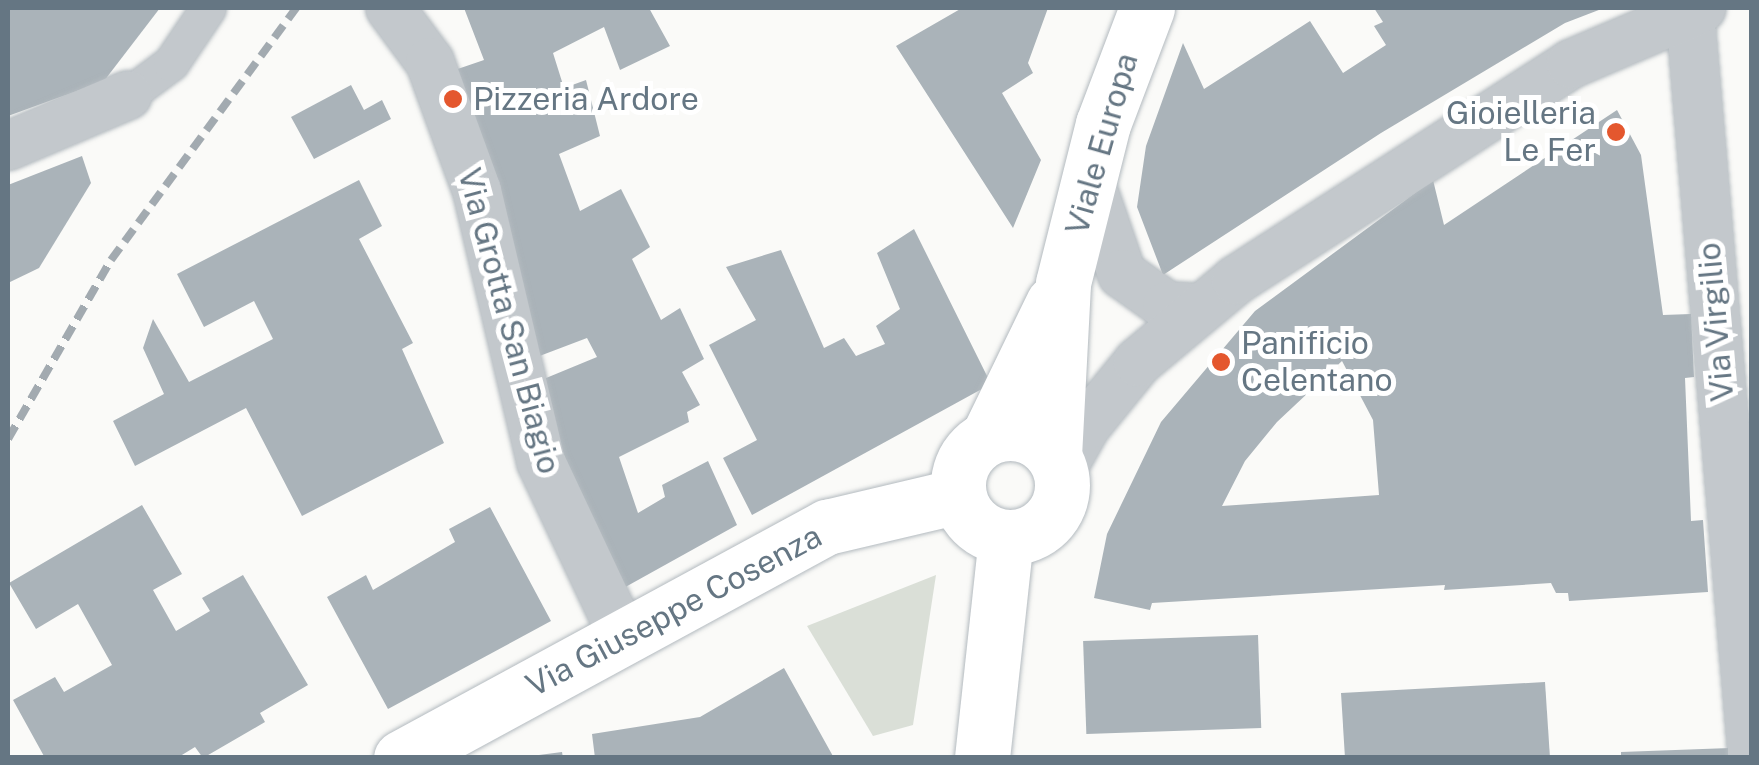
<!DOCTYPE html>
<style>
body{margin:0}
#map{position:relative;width:1759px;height:765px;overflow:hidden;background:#fafaf8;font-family:"Public Sans",sans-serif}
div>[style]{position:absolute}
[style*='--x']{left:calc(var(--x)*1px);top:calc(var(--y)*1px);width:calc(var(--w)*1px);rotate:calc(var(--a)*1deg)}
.green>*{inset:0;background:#dadfd7}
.building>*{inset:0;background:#aab3b9;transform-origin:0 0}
.roads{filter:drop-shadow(0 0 2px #b3babf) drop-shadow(0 0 2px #b3babf)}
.pedestrian>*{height:35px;margin:-17.5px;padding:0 17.5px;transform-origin:17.5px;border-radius:17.5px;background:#c3c8cc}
.minor>*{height:48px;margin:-24px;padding:0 24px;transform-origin:24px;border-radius:24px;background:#c3c8cc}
.secondary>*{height:55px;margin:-27.5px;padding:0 27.5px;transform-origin:27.5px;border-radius:27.5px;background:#fff}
.secondary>.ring{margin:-27.5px;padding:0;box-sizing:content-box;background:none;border:55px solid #fff;border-radius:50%}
.rail>*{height:8px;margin-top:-4px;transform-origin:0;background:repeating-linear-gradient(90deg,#a2aab0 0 15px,transparent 0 23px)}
.dots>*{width:28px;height:28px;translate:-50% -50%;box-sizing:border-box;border:5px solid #fff;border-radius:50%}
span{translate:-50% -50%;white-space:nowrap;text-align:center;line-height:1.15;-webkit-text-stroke:10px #fff;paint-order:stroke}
.poi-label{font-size:32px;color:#657683}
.left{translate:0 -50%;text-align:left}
.right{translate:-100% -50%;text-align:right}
.street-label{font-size:32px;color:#657683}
.frame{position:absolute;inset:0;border:10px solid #657683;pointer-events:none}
</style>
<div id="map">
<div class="green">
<i style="clip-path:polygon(936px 575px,913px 725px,873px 736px,807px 626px)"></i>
</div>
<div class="building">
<i style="clip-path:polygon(8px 8px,160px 8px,104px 81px,8px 116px)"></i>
<i style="clip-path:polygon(464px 8px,649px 8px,670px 46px,620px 70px,604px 27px,553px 53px,564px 88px,586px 80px,600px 136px,559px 154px,580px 211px,621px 189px,650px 247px,632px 259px,661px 320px,680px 308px,704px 359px,682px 372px,700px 405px,687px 412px,689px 422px,619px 457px,638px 513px,665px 497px,662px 485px,708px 461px,737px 525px,611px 595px,534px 383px,597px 357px,587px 338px,529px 360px,443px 74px,484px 60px)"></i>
<i style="clip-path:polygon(962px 8px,1048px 8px,1028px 63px,1033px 73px,1002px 93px,1041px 160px,1013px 228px,896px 46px)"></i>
<i style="clip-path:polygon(1374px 8px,1604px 8px,1565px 23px,1381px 133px,1163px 275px,1137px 207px,1146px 146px,1183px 43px,1204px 89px,1310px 21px,1343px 73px,1386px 45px,1374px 26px,1383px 22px)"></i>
<i style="clip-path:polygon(351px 85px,364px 110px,382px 100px,391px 119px,314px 159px,291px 117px)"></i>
<i style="clip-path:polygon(evenodd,1617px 110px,1641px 155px,1663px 315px,1691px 314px,1694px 377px,1685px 378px,1691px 521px,1703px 520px,1708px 592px,1569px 601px,1568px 593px,1556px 593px,1551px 583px,1444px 590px,1445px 585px,1152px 603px,1150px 610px,1094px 598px,1107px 534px,1161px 422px,1255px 311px,1433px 180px,1444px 225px,1617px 110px,1342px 361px,1373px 420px,1379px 495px,1222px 506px,1245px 461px,1277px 422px,1342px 361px)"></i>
<i style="clip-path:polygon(82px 156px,91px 183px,39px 268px,8px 283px,8px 185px)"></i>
<i style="clip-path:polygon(359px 180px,382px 226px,359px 239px,413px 343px,402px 349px,444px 443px,302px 516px,246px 408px,135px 466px,113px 421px,164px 394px,143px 348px,153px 319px,189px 382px,273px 339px,254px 301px,204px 327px,177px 274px)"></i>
<i style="clip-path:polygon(914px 229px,991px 384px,752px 515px,723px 458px,757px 440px,709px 345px,756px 320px,726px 267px,781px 250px,824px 348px,844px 338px,856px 356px,885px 344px,876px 326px,900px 309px,877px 253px)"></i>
<i style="clip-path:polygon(142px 505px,182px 574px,153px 590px,176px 631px,210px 611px,202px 598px,243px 575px,308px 685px,260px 713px,265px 722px,203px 758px,195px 747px,177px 758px,45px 758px,13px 700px,55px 677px,64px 692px,112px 665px,78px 604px,36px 629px,9px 583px)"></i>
<i style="clip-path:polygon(490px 507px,551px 621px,388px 709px,327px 597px,366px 575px,373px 590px,455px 542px,449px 529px)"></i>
<i style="left:1258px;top:635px;width:93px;height:175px;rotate:88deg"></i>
<i style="clip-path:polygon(784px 668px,834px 758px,595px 758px,592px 734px,700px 717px)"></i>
<i style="clip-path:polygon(1545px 682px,1550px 758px,1345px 758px,1341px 693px)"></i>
<i style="clip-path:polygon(1730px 748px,1730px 758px,1621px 758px,1621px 752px)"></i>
<i style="clip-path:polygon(562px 752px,563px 758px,539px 758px,539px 755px)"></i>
</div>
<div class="roads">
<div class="pedestrian">
<i style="--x:128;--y:95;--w:54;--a:-36.7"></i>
<i style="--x:171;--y:63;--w:66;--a:-56.1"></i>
</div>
<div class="minor">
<i style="--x:390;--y:8;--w:67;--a:53.5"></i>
<i style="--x:430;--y:62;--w:137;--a:70"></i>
<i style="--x:477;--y:191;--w:278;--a:76.7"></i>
<i style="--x:541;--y:462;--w:195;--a:64.8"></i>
<i style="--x:1690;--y:12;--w:743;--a:85.21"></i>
<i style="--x:8;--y:146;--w:130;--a:-23"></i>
<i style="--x:1089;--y:178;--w:102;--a:71"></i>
<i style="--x:1122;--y:274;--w:55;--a:35.4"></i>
<i style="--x:1167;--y:306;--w:34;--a:3"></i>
<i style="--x:1061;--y:471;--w:51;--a:-60.9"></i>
<i style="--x:1086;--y:426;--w:82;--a:-50.9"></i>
<i style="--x:1138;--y:362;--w:128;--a:-39.9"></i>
<i style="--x:1236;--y:280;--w:399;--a:-32.8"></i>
<i style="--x:1571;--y:64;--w:142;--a:-23.1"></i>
</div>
<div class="secondary">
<i class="ring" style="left:958px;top:433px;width:49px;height:49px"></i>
<i style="--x:988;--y:437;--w:149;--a:-64.1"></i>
<i style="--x:1054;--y:456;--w:173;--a:-87"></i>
<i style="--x:1063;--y:283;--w:164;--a:-75.9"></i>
<i style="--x:1103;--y:124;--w:124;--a:-69.2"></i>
<i style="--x:401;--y:758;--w:485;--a:-28.5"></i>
<i style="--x:827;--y:527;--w:135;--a:-13.3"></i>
<i style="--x:982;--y:758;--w:221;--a:-83.8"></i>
</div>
</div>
<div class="rail">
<i style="--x:8;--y:439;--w:207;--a:-60.1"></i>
<i style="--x:111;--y:260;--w:313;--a:-53.7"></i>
</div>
<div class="dots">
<i style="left:453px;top:99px;background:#e4572e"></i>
<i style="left:1616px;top:132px;background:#e4572e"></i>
<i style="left:1221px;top:362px;background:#e4572e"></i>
</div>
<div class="poi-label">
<span class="left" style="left:473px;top:99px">Pizzeria Ardore</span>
<span class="right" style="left:1596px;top:132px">Gioielleria<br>Le Fer</span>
<span class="left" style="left:1241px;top:362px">Panificio<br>Celentano</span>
</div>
<div class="street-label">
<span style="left:1102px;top:144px;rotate:-74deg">Viale Europa</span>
<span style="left:509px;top:321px;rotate:75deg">Via Grotta San Biagio</span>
<span style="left:1716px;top:322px;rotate:-95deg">Via Virgilio</span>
<span style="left:674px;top:611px;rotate:-28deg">Via Giuseppe Cosenza</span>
</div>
<div class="frame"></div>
</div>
